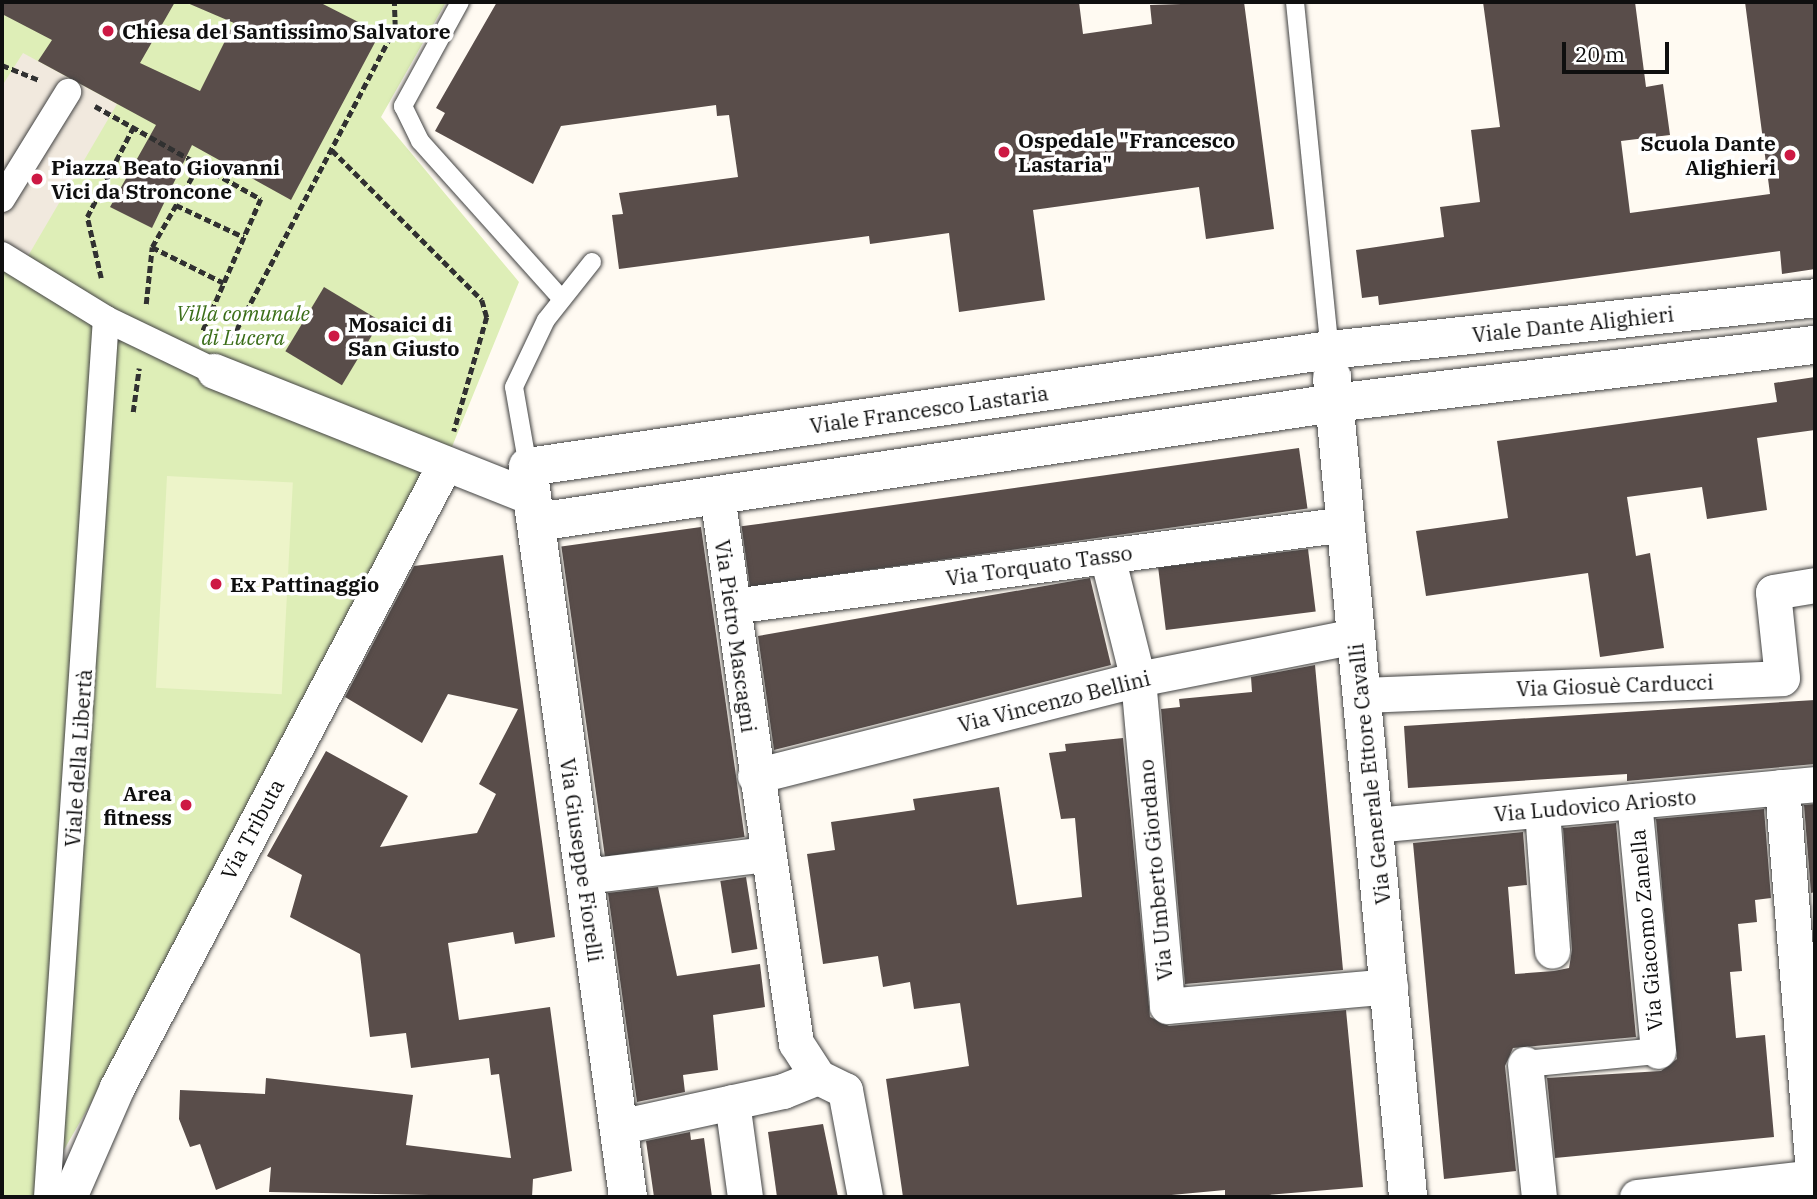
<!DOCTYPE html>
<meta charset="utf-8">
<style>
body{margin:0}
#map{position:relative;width:1817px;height:1199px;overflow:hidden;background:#fffaf2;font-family:"IBM Plex Serif",serif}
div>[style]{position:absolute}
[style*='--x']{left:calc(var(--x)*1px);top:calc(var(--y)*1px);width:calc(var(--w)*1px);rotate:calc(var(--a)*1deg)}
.green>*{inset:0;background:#deeeb7}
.pitch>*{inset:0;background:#edf4c9;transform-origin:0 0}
.plaza>*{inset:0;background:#f1e9de}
.building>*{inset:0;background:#594d4a;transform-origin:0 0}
.path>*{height:4.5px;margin-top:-2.25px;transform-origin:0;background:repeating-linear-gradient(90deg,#313131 0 7px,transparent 0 10.5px)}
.roads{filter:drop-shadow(0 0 2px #424242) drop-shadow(0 0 2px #424242)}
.service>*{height:18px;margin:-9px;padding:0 9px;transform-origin:9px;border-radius:9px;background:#fff}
.pedestrian>*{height:26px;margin:-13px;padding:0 13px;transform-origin:13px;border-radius:13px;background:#fff}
.minor>*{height:35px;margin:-17.5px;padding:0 17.5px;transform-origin:17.5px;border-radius:17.5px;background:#fff}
.tertiary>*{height:38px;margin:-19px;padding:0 19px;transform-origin:19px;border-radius:19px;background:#fff}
.dots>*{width:19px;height:19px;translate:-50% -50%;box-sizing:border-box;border:4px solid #fff;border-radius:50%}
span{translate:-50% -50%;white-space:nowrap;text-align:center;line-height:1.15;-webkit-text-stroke:7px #fff;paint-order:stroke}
.poi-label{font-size:21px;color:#0f0f0f;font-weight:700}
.left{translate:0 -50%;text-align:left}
.right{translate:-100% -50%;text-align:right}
.park-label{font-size:21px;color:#3b6e19;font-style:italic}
.street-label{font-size:21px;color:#0f0f0f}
.frame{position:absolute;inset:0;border:4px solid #0f0f0f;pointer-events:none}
.scale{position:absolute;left:1562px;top:42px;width:107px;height:32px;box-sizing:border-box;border:4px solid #0f0f0f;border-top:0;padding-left:9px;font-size:21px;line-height:24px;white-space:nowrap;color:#0f0f0f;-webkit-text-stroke:5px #fff;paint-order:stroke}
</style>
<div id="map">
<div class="green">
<i style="clip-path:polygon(2px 2px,446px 2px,381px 117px,519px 282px,445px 464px,273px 789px,47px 1179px,47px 1197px,2px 1197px)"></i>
</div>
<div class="pitch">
<i style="left:167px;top:476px;width:126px;height:212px;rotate:3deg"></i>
</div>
<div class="plaza">
<i style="clip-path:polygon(23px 53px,117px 104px,21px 268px,2px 255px,2px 86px)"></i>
</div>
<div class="building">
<i style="clip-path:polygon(2px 2px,175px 2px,140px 63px,200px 91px,234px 23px,185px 2px,319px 2px,380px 33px,291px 200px,192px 145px,152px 228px,110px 207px,156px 125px,38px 61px,52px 40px,2px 14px)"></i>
<i style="clip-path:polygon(497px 2px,1079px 2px,1083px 34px,1152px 24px,1150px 5px,1244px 2px,1274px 229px,1206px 239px,1199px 187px,1033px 210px,1045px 300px,959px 312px,949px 233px,870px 244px,869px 236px,619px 269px,612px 215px,623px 214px,619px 193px,738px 177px,729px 115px,717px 116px,716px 105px,561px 126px,533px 184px,435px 131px,445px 113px,436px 108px)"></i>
<i style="clip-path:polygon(1483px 2px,1635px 2px,1646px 87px,1663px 84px,1670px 135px,1621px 141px,1630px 213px,1770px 194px,1745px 2px,1815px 2px,1815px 269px,1782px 274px,1780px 251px,1379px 305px,1378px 296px,1362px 298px,1356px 250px,1444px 237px,1440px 207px,1480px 202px,1471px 130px,1500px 127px)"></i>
<i style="left:324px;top:287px;width:66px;height:75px;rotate:31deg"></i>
<i style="clip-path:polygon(1815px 377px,1815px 430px,1757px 438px,1767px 510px,1707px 519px,1702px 487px,1627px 497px,1636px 556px,1650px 553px,1664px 648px,1600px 657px,1588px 573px,1426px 596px,1416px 531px,1508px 518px,1497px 441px,1777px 402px,1774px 383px)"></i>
<i style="left:1299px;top:448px;width:61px;height:563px;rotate:82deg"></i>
<i style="left:701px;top:527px;width:313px;height:141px;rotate:82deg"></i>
<i style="left:1308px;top:549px;width:63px;height:151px;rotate:83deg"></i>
<i style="clip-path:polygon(503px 555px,555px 937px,515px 944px,513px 932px,448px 943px,459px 1020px,550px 1007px,572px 1171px,533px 1179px,532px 1197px,269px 1192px,271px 1167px,216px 1190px,200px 1144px,190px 1147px,179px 1119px,180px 1090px,265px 1094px,266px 1078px,413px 1095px,406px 1145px,511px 1158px,499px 1074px,491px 1075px,489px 1058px,411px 1068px,406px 1033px,370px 1037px,360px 954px,290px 917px,302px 875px,267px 856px,326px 751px,408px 796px,380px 847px,477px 833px,496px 794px,479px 784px,518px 709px,448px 694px,422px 743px,345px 697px,414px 566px)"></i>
<i style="clip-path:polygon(1090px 578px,1111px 665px,774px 750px,758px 636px)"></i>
<i style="clip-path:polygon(1315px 665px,1343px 970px,1185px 984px,1161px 709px,1180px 707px,1179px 699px,1252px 692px,1251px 677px)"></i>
<i style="clip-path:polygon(1815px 700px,1815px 764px,1627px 781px,1627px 774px,1408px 788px,1404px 726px)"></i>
<i style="clip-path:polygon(1123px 738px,1150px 1017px,1169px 1026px,1346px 1010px,1363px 1187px,1244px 1197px,1225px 1197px,1225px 1190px,1150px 1197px,903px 1197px,886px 1079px,969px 1066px,960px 1003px,914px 1009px,910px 982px,883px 987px,878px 956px,823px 964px,807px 854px,835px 850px,831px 822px,915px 810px,913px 799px,999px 787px,1017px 905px,1082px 897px,1075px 818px,1061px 819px,1049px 753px,1066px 751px,1065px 744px)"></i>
<i style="clip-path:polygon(1815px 804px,1815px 892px,1811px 893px,1804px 805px)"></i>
<i style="clip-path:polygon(1764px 809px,1771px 898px,1755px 900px,1757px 922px,1738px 924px,1742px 971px,1730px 972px,1736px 1038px,1765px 1035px,1774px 1137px,1555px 1158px,1547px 1078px,1661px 1071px,1677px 1059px,1656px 819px)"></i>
<i style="clip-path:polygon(1616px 823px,1636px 1037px,1513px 1048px,1505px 1066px,1516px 1171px,1444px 1179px,1413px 843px,1523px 832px,1527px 885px,1508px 887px,1515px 974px,1554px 971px,1569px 968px,1572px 950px,1563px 828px)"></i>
<i style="left:746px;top:877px;width:73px;height:26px;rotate:81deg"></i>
<i style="clip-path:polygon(658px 887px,677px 976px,760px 964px,765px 1007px,713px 1015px,718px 1070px,683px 1075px,685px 1092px,637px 1102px,608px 893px)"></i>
<i style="clip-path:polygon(823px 1124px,838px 1197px,777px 1197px,768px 1132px)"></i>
<i style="clip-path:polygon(690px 1132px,691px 1140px,704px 1138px,712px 1197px,654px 1197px,646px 1141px)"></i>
</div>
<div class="path">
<i style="--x:2;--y:65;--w:40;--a:22"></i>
<i style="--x:95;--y:106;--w:190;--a:29.3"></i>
<i style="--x:261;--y:199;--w:144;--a:113.7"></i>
<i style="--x:332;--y:150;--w:212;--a:45"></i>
<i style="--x:482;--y:300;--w:18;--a:74"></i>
<i style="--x:487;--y:317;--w:119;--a:106.1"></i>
<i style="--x:176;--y:205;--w:75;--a:25.2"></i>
<i style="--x:152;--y:247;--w:80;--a:26.6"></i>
<i style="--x:101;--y:278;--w:63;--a:-102.9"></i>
<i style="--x:87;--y:217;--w:102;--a:-62.7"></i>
<i style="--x:146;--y:304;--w:57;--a:-84"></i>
<i style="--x:152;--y:247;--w:97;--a:-60.3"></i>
<i style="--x:231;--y:340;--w:353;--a:-62.3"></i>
<i style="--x:395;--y:27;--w:25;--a:-92"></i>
<i style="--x:133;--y:412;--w:44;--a:-82.2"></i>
</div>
<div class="roads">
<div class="service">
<i style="--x:460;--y:2;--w:119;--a:118.7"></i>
<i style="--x:403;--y:106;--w:39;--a:64"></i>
<i style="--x:420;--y:141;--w:212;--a:48.1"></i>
<i style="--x:1295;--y:2;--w:350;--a:84.3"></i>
<i style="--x:528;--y:467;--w:81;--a:-99.9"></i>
<i style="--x:514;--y:387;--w:74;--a:-64.5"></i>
<i style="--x:546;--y:320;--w:74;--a:-51.6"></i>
</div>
<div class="pedestrian">
<i style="--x:2;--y:199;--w:126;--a:-58.3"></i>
<i style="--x:2;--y:255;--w:122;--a:31.6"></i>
<i style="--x:106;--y:319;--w:120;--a:25.7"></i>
<i style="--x:1525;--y:1064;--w:134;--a:-5.6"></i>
<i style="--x:47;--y:1197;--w:880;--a:-86.16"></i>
</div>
<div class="minor">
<i style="--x:214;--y:371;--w:343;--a:21.7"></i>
<i style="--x:717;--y:495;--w:554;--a:81.8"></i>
<i style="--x:796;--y:1043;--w:40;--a:57.1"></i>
<i style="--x:818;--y:1077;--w:30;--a:26"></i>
<i style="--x:845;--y:1090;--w:109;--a:79.4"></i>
<i style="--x:1107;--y:556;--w:127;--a:75.9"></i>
<i style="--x:1138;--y:679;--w:328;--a:84.9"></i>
<i style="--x:1167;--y:1006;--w:224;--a:-5.1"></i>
<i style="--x:733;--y:606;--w:617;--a:-7.63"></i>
<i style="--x:1361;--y:695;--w:421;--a:-2.3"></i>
<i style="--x:1782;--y:678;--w:86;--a:-96"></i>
<i style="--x:1773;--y:592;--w:43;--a:-9.5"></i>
<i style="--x:755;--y:776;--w:395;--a:-14.2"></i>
<i style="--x:1138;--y:679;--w:222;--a:-11.2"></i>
<i style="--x:1782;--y:787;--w:411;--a:85.4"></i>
<i style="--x:1634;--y:801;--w:251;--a:84.5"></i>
<i style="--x:1542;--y:810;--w:141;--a:85.9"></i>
<i style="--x:1374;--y:825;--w:443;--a:-5.3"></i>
<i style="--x:585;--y:876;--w:183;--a:-6.9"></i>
<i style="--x:1525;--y:1064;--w:134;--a:84"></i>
<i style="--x:732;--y:1102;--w:96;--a:82.2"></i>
<i style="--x:618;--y:1127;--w:169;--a:-12.3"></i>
<i style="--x:783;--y:1091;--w:38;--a:-22"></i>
<i style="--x:69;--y:1197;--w:120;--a:-66.4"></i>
<i style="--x:117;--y:1087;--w:704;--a:-62.23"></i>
<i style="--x:1637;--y:1197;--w:179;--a:-6.4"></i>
</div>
<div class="tertiary">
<i style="--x:1332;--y:377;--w:824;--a:84.7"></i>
<i style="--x:537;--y:522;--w:806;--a:-8.49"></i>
<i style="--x:1334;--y:403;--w:484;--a:-6.9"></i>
<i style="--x:628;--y:1197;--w:737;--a:-97.8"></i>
<i style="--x:528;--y:467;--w:810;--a:-8.3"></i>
<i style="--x:1330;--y:350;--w:488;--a:-6.1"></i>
</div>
</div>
<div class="dots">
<i style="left:108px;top:31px;background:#cd1944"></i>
<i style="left:1004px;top:152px;background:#cd1944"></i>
<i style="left:1790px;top:155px;background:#cd1944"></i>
<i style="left:37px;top:179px;background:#cd1944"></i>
<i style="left:334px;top:336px;background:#cd1944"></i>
<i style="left:216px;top:584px;background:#cd1944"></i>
<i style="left:186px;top:805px;background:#cd1944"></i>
</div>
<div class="poi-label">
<span class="left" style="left:122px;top:31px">Chiesa del Santissimo Salvatore</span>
<span class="left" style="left:1018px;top:152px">Ospedale "Francesco<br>Lastaria"</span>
<span class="right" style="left:1776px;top:155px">Scuola Dante<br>Alighieri</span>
<span class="left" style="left:51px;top:179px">Piazza Beato Giovanni<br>Vici da Stroncone</span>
<span class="left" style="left:348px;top:336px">Mosaici di<br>San Giusto</span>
<span class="left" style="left:230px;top:584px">Ex Pattinaggio</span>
<span class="right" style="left:172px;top:805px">Area<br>fitness</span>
</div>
<div class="park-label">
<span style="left:243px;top:325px">Villa comunale<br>di Lucera</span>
</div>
<div class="street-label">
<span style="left:1573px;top:324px;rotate:-6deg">Viale Dante Alighieri</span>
<span style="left:929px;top:409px;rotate:-8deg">Viale Francesco Lastaria</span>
<span style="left:1039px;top:565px;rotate:-8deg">Via Torquato Tasso</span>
<span style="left:736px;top:636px;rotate:82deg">Via Pietro Mascagni</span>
<span style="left:1615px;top:685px;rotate:-2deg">Via Giosuè Carducci</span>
<span style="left:1054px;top:701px;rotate:-14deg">Via Vincenzo Bellini</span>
<span style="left:78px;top:758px;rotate:-86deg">Viale della Libertà</span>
<span style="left:1369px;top:774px;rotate:-96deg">Via Generale Ettore Cavalli</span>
<span style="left:1595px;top:805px;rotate:-5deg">Via Ludovico Ariosto</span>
<span style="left:252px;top:829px;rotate:-62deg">Via Tributa</span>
<span style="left:582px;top:860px;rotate:82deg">Via Giuseppe Fiorelli</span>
<span style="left:1155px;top:870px;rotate:-95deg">Via Umberto Giordano</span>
<span style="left:1646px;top:930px;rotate:-95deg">Via Giacomo Zanella</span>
</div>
<div class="frame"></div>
<div class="scale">20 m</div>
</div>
